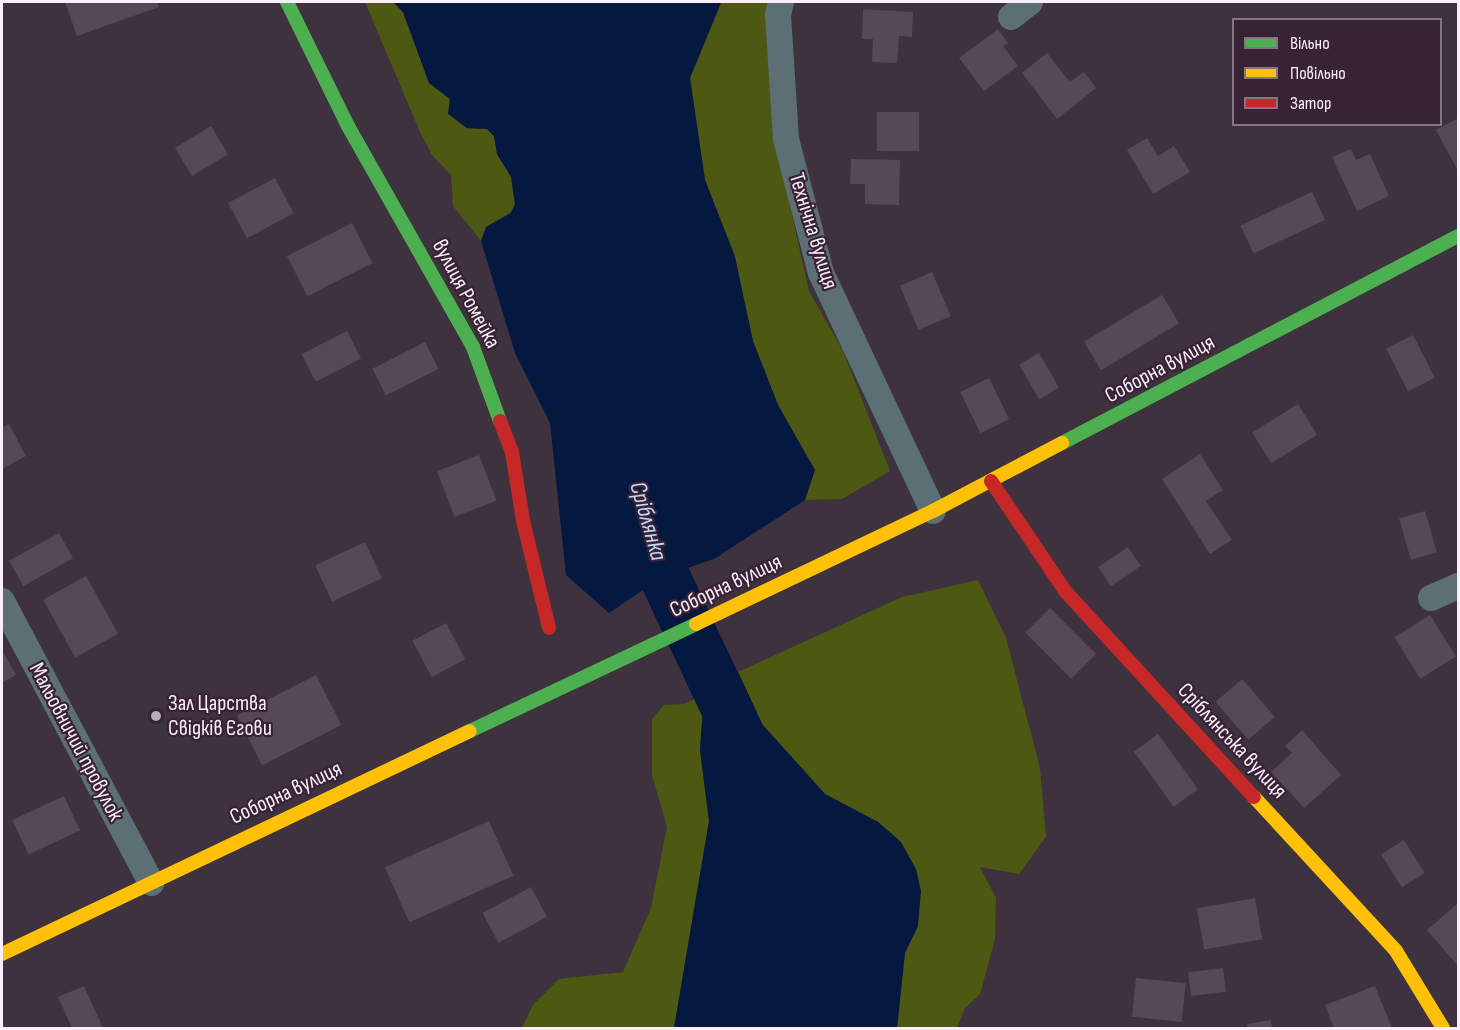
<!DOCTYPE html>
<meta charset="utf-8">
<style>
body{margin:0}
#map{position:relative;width:1460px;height:1030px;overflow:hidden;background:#3d323d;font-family:"Sofia Sans Condensed",sans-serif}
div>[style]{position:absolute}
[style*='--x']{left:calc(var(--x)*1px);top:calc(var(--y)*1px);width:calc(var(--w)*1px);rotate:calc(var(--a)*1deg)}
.green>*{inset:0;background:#4d5913}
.water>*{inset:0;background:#051840}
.river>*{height:51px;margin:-25.5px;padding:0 25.5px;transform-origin:25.5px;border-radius:25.5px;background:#051840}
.building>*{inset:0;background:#574857;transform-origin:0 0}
.street>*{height:26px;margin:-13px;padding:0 13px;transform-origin:13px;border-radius:13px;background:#5b6f74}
.fast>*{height:14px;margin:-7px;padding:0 7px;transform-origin:7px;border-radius:7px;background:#4caf50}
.slow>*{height:14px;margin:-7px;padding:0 7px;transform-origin:7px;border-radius:7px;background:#ffc107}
.jam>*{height:14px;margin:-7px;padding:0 7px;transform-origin:7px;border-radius:7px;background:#c62828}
.dots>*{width:16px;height:16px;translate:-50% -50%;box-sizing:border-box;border:3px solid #382336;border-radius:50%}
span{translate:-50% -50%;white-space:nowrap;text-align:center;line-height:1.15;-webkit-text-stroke:4.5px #382336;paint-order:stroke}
.street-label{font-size:22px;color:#fbedf9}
.poi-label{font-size:22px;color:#fbedf9}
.left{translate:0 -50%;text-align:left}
.water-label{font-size:24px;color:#c1d8fc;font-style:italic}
.frame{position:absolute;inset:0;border:3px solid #fbedf9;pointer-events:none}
.legend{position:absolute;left:1232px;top:18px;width:210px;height:108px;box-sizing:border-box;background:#382336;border:2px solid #867484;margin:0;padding:8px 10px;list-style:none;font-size:18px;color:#fbedf9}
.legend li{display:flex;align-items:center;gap:12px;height:30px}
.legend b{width:30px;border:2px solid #867484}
</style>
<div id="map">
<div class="green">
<i style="clip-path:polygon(365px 2px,393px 2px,403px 12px,429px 83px,450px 99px,467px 128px,487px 129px,494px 136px,497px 154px,511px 177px,515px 204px,510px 213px,486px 227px,481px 241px,453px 206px,451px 175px,432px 155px,420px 132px)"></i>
<i style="clip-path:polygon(722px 2px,775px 2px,767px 46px,778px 153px,809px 291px,843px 351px,890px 471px,842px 499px,805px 500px,814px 470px,778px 405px,753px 341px,734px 253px,705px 180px,690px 78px)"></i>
<i style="clip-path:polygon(978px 580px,1006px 638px,1040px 768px,1046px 837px,1019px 874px,980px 867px,996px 898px,995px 939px,980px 994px,965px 1008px,957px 1028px,897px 1028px,905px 952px,918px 926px,901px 842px,878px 822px,825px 794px,762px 724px,738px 672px,902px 597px)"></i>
<i style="clip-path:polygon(704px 695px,700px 750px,709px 821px,674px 1028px,522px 1028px,533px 1005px,559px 979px,623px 972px,651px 908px,667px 827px,652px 775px,652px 719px,664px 705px,683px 704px)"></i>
</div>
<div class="water">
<i style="clip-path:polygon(393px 2px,721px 2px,690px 78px,705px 180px,735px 257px,753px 341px,778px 405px,815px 470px,805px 500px,714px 559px,664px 576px,609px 613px,566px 575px,550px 423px,515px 353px,481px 241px,486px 227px,511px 213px,515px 204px,511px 177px,497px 154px,494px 136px,487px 129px,467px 128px,448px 114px,450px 99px,429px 83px,403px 12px)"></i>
<i style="clip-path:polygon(738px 672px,762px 724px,825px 794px,878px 822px,901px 842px,916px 869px,921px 891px,918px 926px,905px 953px,897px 1028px,674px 1028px,709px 821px,700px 750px,704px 695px)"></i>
</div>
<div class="river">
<i style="--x:646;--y:508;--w:70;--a:75.2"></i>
<i style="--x:664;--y:576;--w:192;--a:64.8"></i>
</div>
<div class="building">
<i style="clip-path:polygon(65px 2px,158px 2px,159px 7px,77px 36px)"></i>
<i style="clip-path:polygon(863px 9px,913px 12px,912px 37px,899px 36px,897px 63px,872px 62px,873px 39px,862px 39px)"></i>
<i style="clip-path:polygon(998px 29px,1008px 43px,1003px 46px,1018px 66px,984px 91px,959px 58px)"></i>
<i style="clip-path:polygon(1047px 53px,1070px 82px,1084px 72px,1096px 88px,1057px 119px,1022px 73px)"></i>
<i style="left:877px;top:112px;width:42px;height:39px"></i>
<i style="clip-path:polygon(1458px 118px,1458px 168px,1457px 169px,1436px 130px)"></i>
<i style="left:211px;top:126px;width:33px;height:42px;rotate:59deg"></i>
<i style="clip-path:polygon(1147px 138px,1158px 156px,1174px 146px,1190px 172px,1153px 194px,1127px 150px)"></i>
<i style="clip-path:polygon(1351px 149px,1356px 160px,1370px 154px,1389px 196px,1357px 211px,1332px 157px)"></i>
<i style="clip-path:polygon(851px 159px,900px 160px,899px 205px,865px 204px,865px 184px,850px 184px)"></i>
<i style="left:275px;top:178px;width:40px;height:53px;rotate:62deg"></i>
<i style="left:1312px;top:192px;width:31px;height:79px;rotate:65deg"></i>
<i style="left:352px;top:223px;width:45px;height:73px;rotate:63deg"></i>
<i style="left:932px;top:272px;width:48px;height:35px;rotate:67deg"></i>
<i style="left:1162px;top:295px;width:33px;height:91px;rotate:59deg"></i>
<i style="left:347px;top:331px;width:31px;height:51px;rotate:63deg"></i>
<i style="left:1413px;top:335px;width:48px;height:30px;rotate:63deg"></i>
<i style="left:425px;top:342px;width:30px;height:59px;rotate:63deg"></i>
<i style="left:1039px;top:353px;width:40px;height:23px;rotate:60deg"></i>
<i style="left:989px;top:378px;width:46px;height:32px;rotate:64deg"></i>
<i style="left:1298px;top:404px;width:36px;height:54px;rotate:58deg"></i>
<i style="clip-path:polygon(9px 424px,26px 456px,2px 469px,2px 428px)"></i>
<i style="clip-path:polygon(1200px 454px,1223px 490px,1206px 501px,1232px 540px,1210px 554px,1162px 479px)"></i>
<i style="left:479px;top:455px;width:49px;height:45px;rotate:69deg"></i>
<i style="left:1425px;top:511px;width:43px;height:27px;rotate:74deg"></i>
<i style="left:59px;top:533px;width:29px;height:57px;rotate:61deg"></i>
<i style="left:365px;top:542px;width:40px;height:55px;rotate:65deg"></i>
<i style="left:1128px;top:547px;width:23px;height:36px;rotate:56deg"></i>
<i style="left:86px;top:576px;width:66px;height:49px;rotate:61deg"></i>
<i style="left:1050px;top:608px;width:65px;height:35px;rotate:45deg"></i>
<i style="left:1430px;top:615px;width:49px;height:42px;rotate:58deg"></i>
<i style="left:446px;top:623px;width:41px;height:38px;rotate:62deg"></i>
<i style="clip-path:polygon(2px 650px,16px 675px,2px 683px)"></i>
<i style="left:316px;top:675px;width:56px;height:89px;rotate:63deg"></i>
<i style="left:1242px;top:679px;width:50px;height:35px;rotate:49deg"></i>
<i style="clip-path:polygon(1302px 730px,1341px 775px,1304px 808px,1271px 772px,1292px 753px,1285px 746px)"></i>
<i style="left:1158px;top:734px;width:68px;height:30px;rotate:54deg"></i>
<i style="left:64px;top:796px;width:38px;height:57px;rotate:65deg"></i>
<i style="left:489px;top:821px;width:60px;height:114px;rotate:66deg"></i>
<i style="left:1404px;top:840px;width:39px;height:27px;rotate:58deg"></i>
<i style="left:531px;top:887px;width:34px;height:55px;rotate:62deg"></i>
<i style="left:1255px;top:898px;width:42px;height:59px;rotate:80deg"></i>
<i style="clip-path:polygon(1458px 903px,1458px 966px,1427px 930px)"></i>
<i style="left:1223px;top:968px;width:24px;height:35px;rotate:83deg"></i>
<i style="left:1136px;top:978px;width:50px;height:39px;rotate:6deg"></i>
<i style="clip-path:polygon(84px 986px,103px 1028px,72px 1028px,58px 997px)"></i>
<i style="clip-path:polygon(1375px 986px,1392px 1028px,1334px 1028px,1325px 1005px)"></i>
<i style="clip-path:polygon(1271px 1020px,1272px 1028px,1248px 1028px,1247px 1024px)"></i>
</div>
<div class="street">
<i style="--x:781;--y:2;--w:13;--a:103"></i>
<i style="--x:778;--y:15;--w:124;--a:86.3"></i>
<i style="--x:786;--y:139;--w:138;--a:75.4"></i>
<i style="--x:821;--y:273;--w:263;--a:64.8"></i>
<i style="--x:1011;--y:17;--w:24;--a:-38"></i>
<i style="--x:1431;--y:598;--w:30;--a:-24"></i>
<i style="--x:2;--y:601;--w:319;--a:62.1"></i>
</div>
<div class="fast">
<i style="--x:287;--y:2;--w:138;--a:63.8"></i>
<i style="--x:348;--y:126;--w:254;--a:60.5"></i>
<i style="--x:473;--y:347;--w:79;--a:70"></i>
<i style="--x:1062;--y:443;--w:447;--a:-27.6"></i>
<i style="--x:470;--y:731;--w:250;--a:-25.3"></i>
</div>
<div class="slow">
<i style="--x:696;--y:624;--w:263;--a:-25.5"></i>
<i style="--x:933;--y:511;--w:146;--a:-27.8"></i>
<i style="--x:1254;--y:797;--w:209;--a:47.3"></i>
<i style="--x:1396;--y:951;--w:90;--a:58.6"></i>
<i style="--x:2;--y:954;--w:518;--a:-25.48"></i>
</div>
<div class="jam">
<i style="--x:500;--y:421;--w:33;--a:69"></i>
<i style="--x:512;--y:452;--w:70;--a:80.9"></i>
<i style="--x:523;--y:521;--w:110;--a:76.3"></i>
<i style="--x:991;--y:481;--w:134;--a:56"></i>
<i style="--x:1066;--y:592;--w:278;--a:47.5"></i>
</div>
<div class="dots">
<i style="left:156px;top:716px;background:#b8acb7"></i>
</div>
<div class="street-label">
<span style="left:813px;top:231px;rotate:73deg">Технічна вулиця</span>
<span style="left:466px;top:294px;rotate:62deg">вулиця Ромейка</span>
<span style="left:1160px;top:369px;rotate:-28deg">Соборна вулиця</span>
<span style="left:726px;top:586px;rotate:-25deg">Соборна вулиця</span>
<span style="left:1232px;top:741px;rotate:47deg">Сріблянська вулиця</span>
<span style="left:76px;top:742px;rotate:62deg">Мальовничий провулок</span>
<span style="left:286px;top:793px;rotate:-25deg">Соборна вулиця</span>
</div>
<div class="poi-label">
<span class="left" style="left:168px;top:716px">Зал Царства<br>Свідків Єгови</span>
</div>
<div class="water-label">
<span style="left:648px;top:521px;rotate:74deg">Сріблянка</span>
</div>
<div class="frame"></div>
<ul class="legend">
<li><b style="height:8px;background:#4caf50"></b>Вільно</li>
<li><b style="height:8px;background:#ffc107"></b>Повільно</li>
<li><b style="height:8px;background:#c62828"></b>Затор</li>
</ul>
</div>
